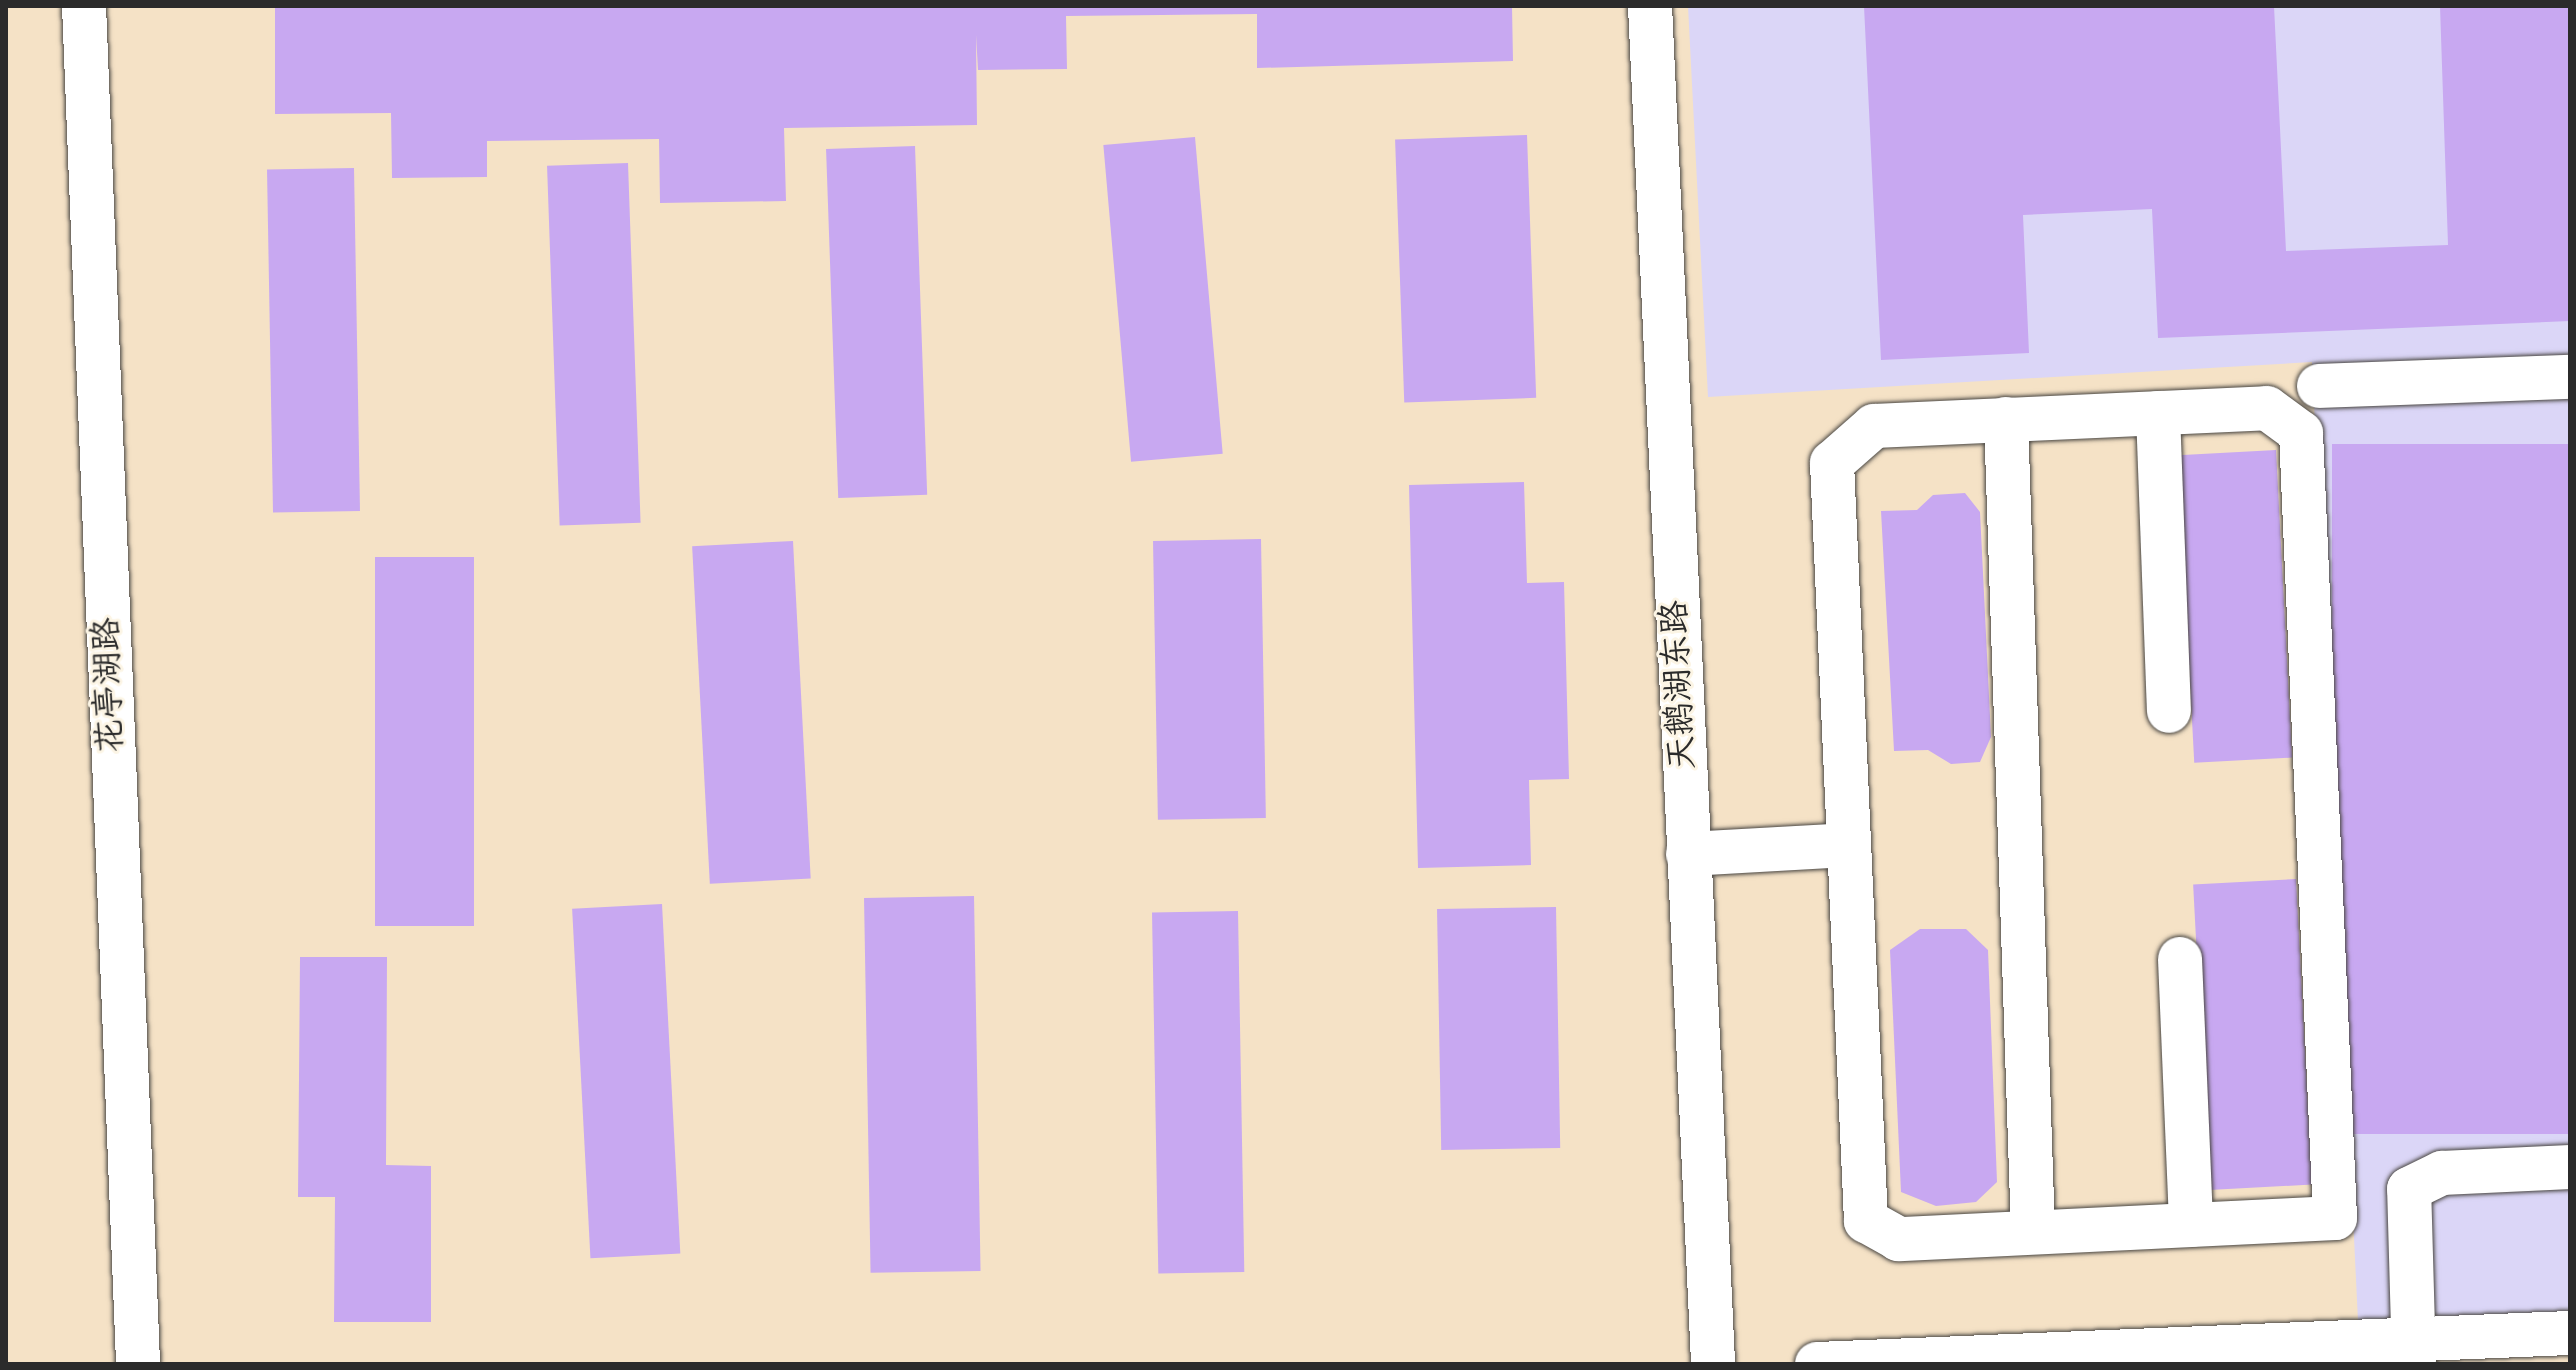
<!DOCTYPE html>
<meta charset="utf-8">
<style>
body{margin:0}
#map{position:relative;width:2576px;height:1370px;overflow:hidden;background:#f5e2c6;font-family:"Indie Flower","LXGW WenKai TC",sans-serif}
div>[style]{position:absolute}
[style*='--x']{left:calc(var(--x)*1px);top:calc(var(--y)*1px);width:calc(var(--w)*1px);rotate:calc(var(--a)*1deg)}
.built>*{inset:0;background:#dbd6f7}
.building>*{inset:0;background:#c8a8f1;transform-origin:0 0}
.roads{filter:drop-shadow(0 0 2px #494642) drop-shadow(0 0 2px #494642)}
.minor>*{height:44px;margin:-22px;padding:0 22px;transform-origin:22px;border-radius:22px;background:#fff}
span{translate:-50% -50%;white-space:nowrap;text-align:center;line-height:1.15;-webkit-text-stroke:6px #fcf5e5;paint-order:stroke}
.street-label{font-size:34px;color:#2b2b2b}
.frame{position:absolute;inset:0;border:8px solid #2b2b2b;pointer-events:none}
</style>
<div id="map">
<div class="built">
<i style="clip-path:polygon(1688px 6px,2570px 6px,2570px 1333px,2359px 1342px,2312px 362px,1708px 397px)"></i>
</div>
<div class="building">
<i style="clip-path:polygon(275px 6px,1512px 6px,1513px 61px,1257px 68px,1257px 14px,1066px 16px,1067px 69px,978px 70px,976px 35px,977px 125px,784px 128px,786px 201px,660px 203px,659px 139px,487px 141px,487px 177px,392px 178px,391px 113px,275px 114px)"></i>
<i style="clip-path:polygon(1864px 6px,2274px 6px,2286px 251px,2448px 245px,2440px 6px,2570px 6px,2570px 321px,2158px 338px,2152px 209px,2023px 215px,2029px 353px,1881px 360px)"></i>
<i style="left:1527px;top:135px;width:263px;height:132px;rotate:88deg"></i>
<i style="left:1195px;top:137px;width:318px;height:92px;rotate:85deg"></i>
<i style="left:915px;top:146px;width:349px;height:89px;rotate:88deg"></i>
<i style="left:628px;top:163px;width:360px;height:81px;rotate:88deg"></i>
<i style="left:354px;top:168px;width:343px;height:87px;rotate:89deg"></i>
<i style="left:2570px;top:444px;width:690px;height:238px;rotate:90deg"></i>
<i style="left:2276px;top:450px;width:308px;height:98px;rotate:87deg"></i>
<i style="clip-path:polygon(1524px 482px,1527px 583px,1564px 582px,1569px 779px,1529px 780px,1531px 865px,1418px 868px,1409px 485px)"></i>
<i style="clip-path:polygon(1965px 493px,1980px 512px,1991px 737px,1980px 762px,1951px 764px,1928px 750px,1894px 751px,1881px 511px,1917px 510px,1933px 495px)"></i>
<i style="left:1261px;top:539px;width:279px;height:108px;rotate:89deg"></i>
<i style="left:793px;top:541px;width:338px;height:101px;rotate:87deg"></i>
<i style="left:375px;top:557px;width:99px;height:369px"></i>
<i style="left:2296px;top:879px;width:306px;height:103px;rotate:87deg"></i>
<i style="left:974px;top:896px;width:375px;height:110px;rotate:89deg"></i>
<i style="left:662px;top:904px;width:350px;height:90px;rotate:87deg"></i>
<i style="left:1556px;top:907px;width:241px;height:119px;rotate:89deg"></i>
<i style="left:1238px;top:911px;width:361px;height:86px;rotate:89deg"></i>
<i style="clip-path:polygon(1920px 929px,1966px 929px,1988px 950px,1997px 1182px,1976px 1202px,1936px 1206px,1901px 1192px,1890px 950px)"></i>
<i style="clip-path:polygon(300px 957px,387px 957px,386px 1165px,431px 1166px,431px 1322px,334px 1322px,335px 1197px,298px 1197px)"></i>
</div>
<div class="roads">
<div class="minor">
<i style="--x:84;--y:6;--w:1359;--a:87.72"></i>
<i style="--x:1650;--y:6;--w:1359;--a:87.34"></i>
<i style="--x:2319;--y:386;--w:251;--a:-2.1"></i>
<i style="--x:2267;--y:408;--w:42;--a:36.3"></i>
<i style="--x:2301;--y:433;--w:786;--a:87.52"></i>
<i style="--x:2335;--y:1218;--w:437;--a:177.2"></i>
<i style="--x:1899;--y:1239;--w:38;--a:-151"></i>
<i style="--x:1866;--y:1221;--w:759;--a:-92.57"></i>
<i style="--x:1832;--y:463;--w:56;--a:-41.4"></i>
<i style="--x:1874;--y:426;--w:393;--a:-2.6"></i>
<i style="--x:2158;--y:413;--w:298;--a:87.9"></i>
<i style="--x:2006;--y:419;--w:813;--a:88.1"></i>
<i style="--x:1688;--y:854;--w:159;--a:-3.2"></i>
<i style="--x:2180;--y:959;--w:266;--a:87.6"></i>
<i style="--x:1817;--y:1364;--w:754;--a:-2.36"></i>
<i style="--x:2414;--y:1364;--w:175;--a:-91.6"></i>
<i style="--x:2409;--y:1189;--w:37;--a:-26"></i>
<i style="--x:2442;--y:1173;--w:128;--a:-2.7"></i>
</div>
</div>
<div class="street-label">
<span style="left:111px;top:685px;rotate:-92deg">花亭湖路</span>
<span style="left:1681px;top:685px;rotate:-93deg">天鹅湖东路</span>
</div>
<div class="frame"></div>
</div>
